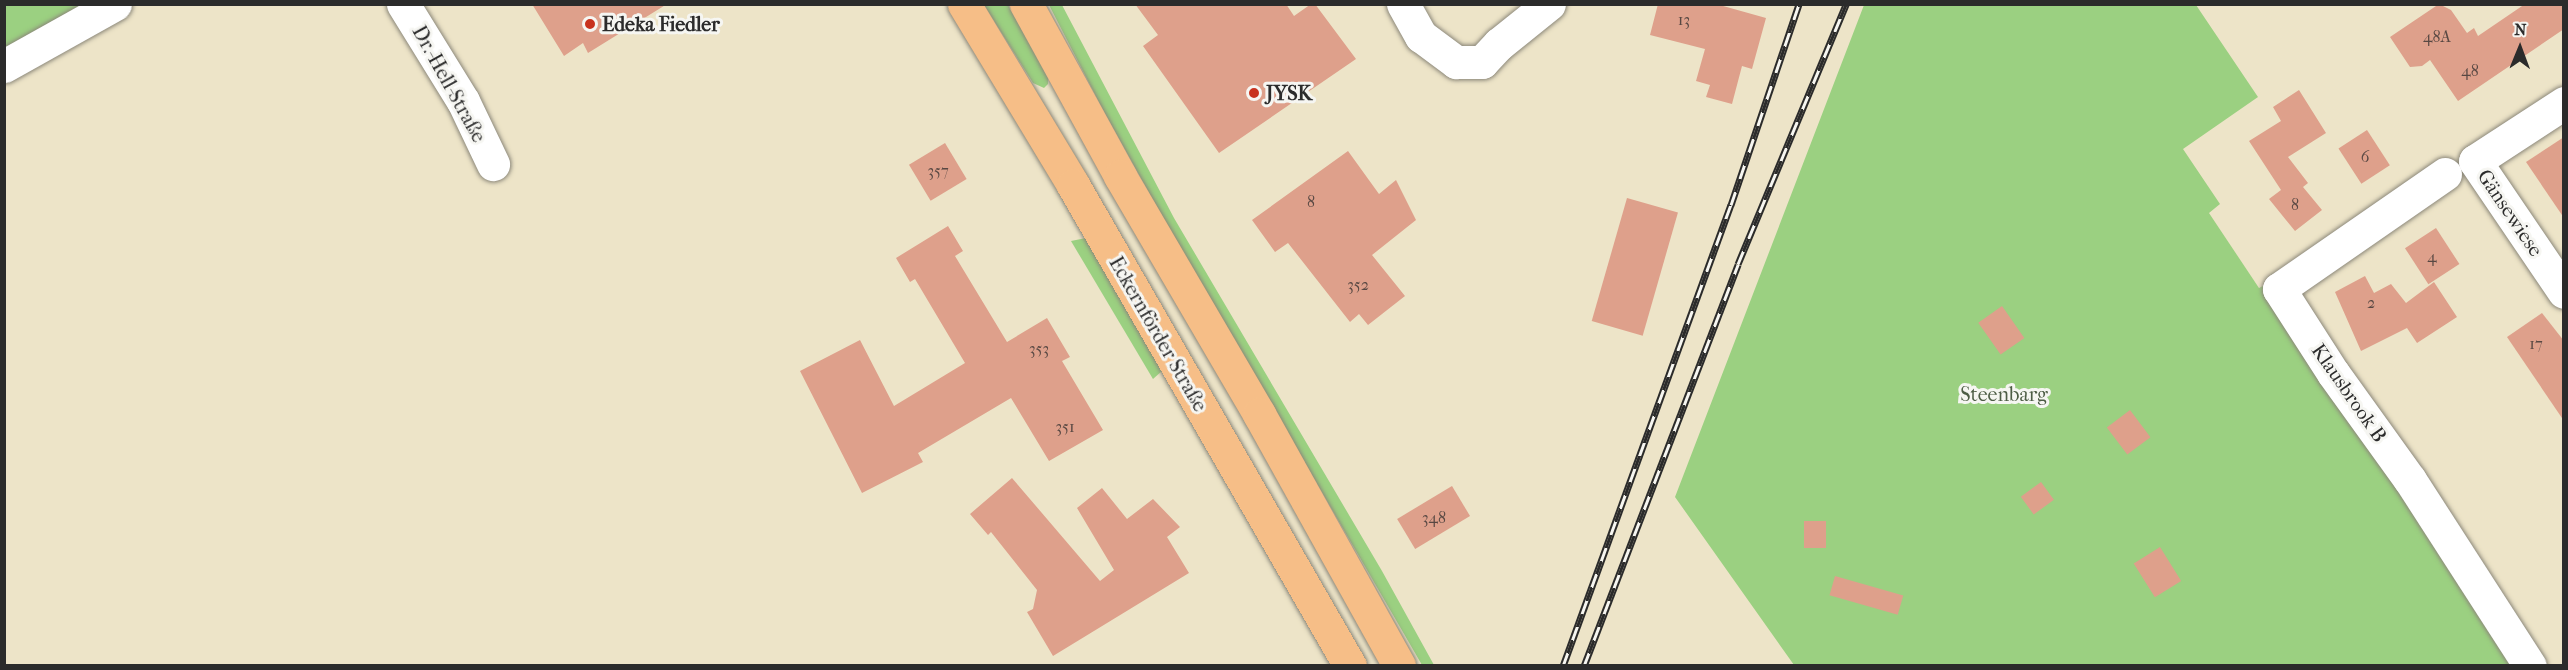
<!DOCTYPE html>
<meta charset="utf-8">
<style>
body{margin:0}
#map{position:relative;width:2568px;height:670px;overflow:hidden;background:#ede4c8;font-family:"IM FELL French Canon",serif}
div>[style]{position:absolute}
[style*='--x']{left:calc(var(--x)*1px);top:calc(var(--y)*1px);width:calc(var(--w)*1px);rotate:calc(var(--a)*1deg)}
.green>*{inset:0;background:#9bd081}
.building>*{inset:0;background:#dea08b;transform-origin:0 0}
.roads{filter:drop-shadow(0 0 2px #8c887a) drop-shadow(0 0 2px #8c887a)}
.minor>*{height:33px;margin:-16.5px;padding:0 16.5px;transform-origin:16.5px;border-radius:16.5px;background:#fff}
.major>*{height:33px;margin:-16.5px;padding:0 16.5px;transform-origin:16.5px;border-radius:16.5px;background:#f6be87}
.rail>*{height:7px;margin-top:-3.5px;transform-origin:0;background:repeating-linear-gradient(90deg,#f6f6f2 0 14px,#2b2b2b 0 28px);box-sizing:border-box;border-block:2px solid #2b2b2b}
.dots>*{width:16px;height:16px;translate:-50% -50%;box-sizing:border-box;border:3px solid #f6f6f2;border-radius:50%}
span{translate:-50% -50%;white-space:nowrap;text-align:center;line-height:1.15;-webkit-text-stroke:6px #f6f6f2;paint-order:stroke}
.number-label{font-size:16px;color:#584843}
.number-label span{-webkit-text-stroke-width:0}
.poi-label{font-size:20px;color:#2b2b2b;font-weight:700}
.left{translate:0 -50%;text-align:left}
.street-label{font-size:20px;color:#2b2b2b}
.park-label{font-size:20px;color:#4d5d45}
.frame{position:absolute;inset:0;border:6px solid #2b2b2b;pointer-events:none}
.north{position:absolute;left:2490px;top:18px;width:60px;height:60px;-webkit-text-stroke:4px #f6f6f2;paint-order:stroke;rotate:1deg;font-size:16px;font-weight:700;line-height:24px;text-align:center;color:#2b2b2b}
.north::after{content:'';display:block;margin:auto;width:21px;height:27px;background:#2b2b2b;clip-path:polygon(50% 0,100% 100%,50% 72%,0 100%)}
</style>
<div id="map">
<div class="green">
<i style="clip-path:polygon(5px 5px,82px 5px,5px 48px)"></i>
<i style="clip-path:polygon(984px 5px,1008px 5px,1048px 75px,1048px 84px,1044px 88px,1033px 83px)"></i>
<i style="clip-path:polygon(1049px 5px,1062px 5px,1174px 218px,1382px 571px,1434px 665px,1422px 665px,1158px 209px,1102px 108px)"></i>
<i style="clip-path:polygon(1864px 5px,2196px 5px,2258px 97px,2183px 149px,2220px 204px,2209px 213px,2259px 288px,2269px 283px,2521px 665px,1794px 665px,1675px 497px)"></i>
<i style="clip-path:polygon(1086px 238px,1162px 371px,1153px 379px,1071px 241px)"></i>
</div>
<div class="building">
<i style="clip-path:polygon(532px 4px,667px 4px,588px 53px,583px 43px,564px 56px)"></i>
<i style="clip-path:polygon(1135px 4px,1286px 4px,1294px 16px,1311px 4px,1315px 4px,1356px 59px,1219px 153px,1143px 46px,1158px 35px)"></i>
<i style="clip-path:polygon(1658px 4px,1716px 4px,1766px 18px,1752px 69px,1742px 66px,1732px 104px,1706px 97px,1710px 85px,1696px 81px,1705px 49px,1650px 35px)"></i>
<i style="clip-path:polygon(2439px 4px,2451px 10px,2467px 33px,2474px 28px,2478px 36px,2525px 4px,2564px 4px,2564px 29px,2458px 101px,2430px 60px,2422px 66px,2410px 67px,2390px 37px)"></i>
<i style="clip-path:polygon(2299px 90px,2326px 133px,2288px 157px,2308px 183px,2303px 187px,2322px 210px,2295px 231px,2269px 199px,2281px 190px,2249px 141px,2281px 121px,2273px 107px)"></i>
<i style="left:2367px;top:130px;width:42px;height:34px;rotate:57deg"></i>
<i style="clip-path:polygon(2564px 137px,2564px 218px,2526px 162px)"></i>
<i style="left:945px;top:143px;width:42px;height:42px;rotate:59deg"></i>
<i style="clip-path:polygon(1348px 151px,1379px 194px,1396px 180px,1416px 220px,1372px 255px,1405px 296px,1368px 325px,1359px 314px,1350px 322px,1288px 243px,1275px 252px,1252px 220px)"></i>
<i style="left:1627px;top:198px;width:53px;height:128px;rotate:16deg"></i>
<i style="clip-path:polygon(948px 226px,963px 251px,955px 256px,1007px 342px,1047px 318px,1070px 357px,1062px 361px,1103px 430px,1049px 461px,1011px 398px,918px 453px,923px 462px,862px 493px,800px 371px,860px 340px,894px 406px,965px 363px,915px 279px,910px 282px,896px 258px)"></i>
<i style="left:2436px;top:228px;width:43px;height:37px;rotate:57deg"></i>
<i style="clip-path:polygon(2365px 276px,2374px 293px,2391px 284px,2406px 303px,2434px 282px,2457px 317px,2417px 343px,2407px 328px,2361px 351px,2335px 292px)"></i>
<i style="left:2002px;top:306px;width:39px;height:29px;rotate:55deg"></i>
<i style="clip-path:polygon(2542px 313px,2564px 341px,2564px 421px,2507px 337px)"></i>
<i style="left:2130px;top:410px;width:34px;height:29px;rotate:53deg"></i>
<i style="clip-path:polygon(1012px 478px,1100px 581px,1114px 570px,1077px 508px,1102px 488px,1127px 519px,1153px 499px,1180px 527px,1167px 537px,1189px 573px,1053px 656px,1027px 612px,1033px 609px,1037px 590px,991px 532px,988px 535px,970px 514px)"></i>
<i style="left:2041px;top:482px;width:22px;height:25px;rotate:54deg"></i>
<i style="left:1452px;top:486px;width:35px;height:64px;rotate:59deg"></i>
<i style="left:1804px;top:521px;width:22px;height:27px"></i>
<i style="left:2160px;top:547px;width:40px;height:31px;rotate:58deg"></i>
<i style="left:1835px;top:576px;width:71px;height:20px;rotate:16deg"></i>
</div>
<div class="roads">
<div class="minor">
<i style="--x:403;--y:4;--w:114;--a:58.3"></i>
<i style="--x:463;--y:101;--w:70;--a:64.5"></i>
<i style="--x:1403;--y:4;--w:37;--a:61"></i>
<i style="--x:1421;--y:36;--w:44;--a:36.6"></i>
<i style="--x:1456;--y:62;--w:26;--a:0"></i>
<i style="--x:1482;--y:62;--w:25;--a:-47"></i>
<i style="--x:1499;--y:44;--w:64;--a:-38.7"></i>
<i style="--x:4;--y:66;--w:127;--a:-29.2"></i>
<i style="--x:2564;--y:103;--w:106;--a:146.9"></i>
<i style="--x:2475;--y:161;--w:158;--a:55.8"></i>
<i style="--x:2445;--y:174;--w:202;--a:145.3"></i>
<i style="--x:2279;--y:289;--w:100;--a:57.3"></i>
<i style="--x:2333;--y:373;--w:132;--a:54.3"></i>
<i style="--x:2410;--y:480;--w:221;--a:57.2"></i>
</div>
<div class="major">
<i style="--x:964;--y:4;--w:211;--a:58.9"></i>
<i style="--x:1073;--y:185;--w:555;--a:60.06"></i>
<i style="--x:1026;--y:4;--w:196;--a:61.3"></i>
<i style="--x:1120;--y:176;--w:276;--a:59.7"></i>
<i style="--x:1259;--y:414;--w:288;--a:60.9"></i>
</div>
</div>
<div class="rail">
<i style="--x:1563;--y:666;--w:491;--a:-70"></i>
<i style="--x:1731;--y:205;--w:212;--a:-71.3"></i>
<i style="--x:1584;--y:666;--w:430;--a:-69"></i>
<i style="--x:1738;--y:264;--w:282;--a:-67.4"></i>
</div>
<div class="dots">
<i style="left:590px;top:24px;background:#c8321e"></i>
<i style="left:1254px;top:93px;background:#c8321e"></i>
</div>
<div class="number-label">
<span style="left:1684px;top:20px">13</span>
<span style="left:2437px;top:37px">48A</span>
<span style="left:2470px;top:71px">48</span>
<span style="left:2365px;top:157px">6</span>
<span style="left:938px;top:171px">357</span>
<span style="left:1311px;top:202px">8</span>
<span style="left:2295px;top:205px">8</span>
<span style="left:2432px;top:257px">4</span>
<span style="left:1358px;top:285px">352</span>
<span style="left:2371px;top:303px">2</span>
<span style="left:2536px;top:344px">17</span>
<span style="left:1039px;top:349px">353</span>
<span style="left:1065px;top:427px">351</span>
<span style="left:1434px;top:518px">348</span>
</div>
<div class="poi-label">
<span class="left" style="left:602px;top:24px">Edeka Fiedler</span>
<span class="left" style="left:1266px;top:93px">JYSK</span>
</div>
<div class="street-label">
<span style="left:449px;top:84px;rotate:61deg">Dr.-Hell-Straße</span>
<span style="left:2510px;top:213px;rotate:56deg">Gänsewiese</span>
<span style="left:1158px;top:334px;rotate:60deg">Eckernförder Straße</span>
<span style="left:2349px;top:393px;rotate:55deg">Klausbrook B</span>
</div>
<div class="park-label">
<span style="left:2004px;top:394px">Steenbarg</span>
</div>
<div class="frame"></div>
<div class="north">N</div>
</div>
